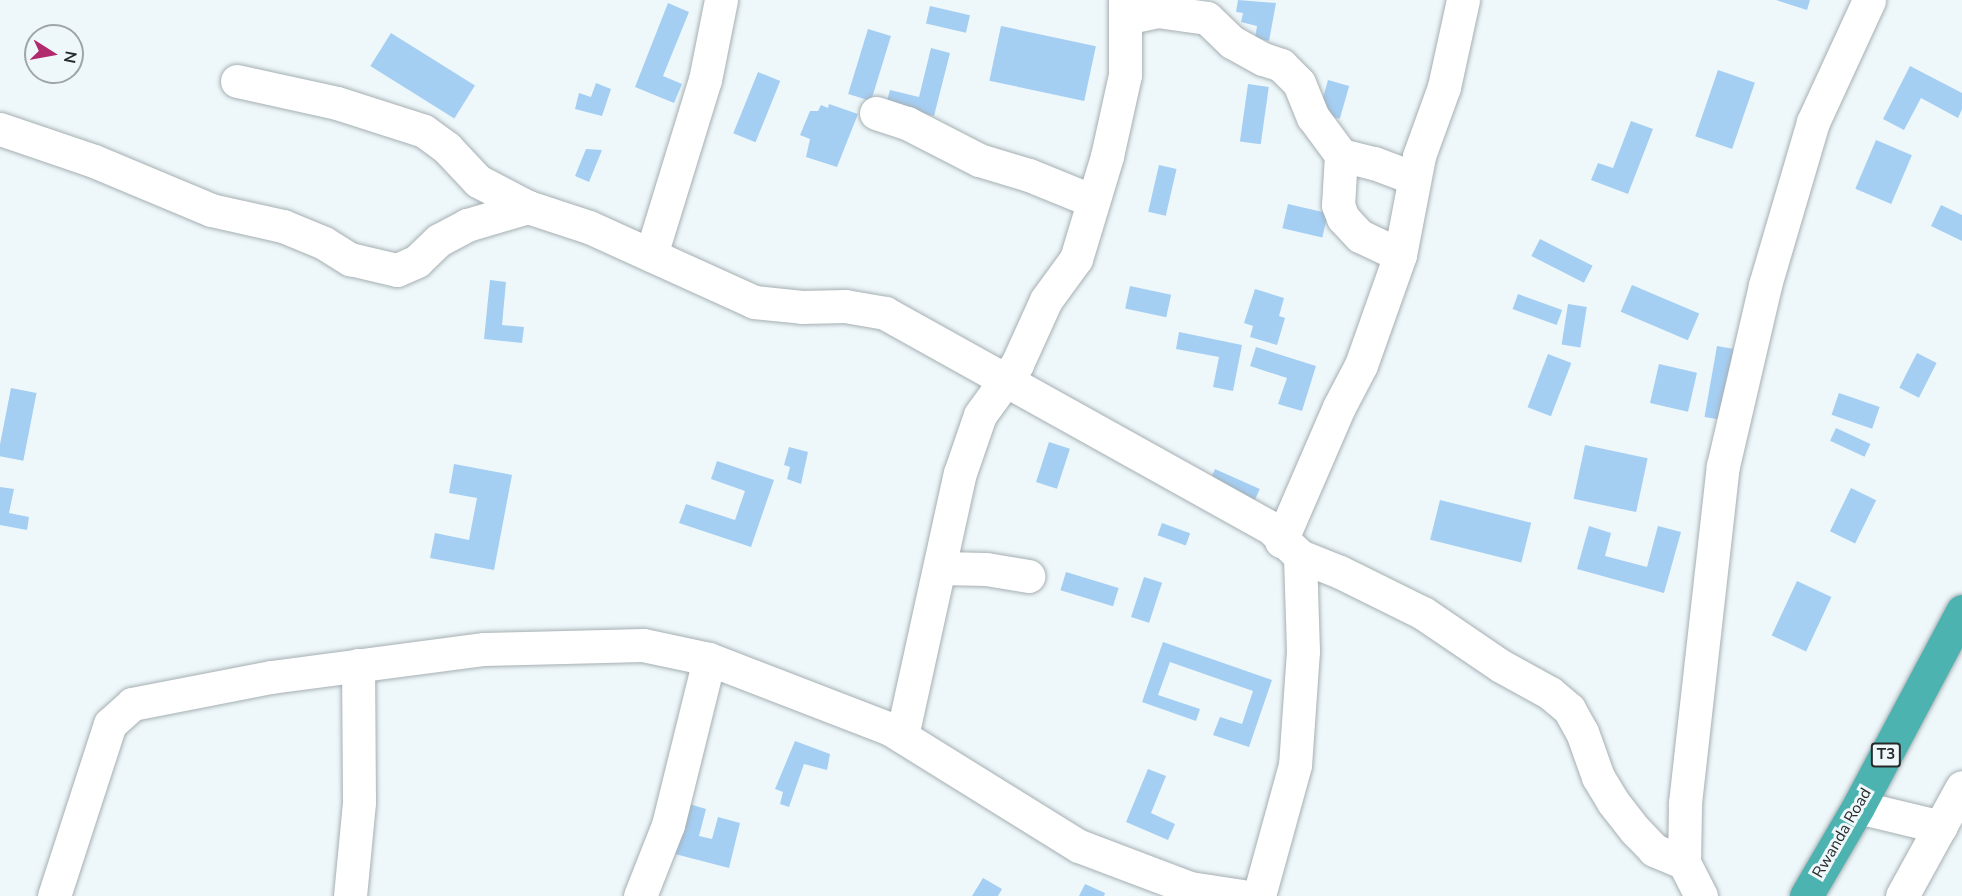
<!DOCTYPE html>
<style>
body{margin:0}
#map{position:relative;width:1962px;height:896px;overflow:hidden;background:#eef8fb;font-family:"Nunito Sans",sans-serif}
div>[style]{position:absolute}
[style*='--x']{left:calc(var(--x)*1px);top:calc(var(--y)*1px);width:calc(var(--w)*1px);rotate:calc(var(--a)*1deg)}
.building>*{inset:0;background:#a5cef3;transform-origin:0 0}
.roads{filter:drop-shadow(0 0 2px #a6afb2) drop-shadow(0 0 2px #a6afb2)}
.minor>*{height:33px;margin:-16.5px;padding:0 16.5px;transform-origin:16.5px;border-radius:16.5px;background:#fff}
.highway>*{height:33px;margin:-16.5px;padding:0 16.5px;transform-origin:16.5px;border-radius:16.5px;background:#4cb3b0}
span{translate:-50% -50%;white-space:nowrap;text-align:center;line-height:1.15;-webkit-text-stroke:6px #eef8fb;paint-order:stroke}
.shield-label span{padding:2px 4px;background:#eef8fb;border:2px solid;border-radius:4px;-webkit-text-stroke-width:0}
.shield-label{font-size:15px;color:#262a2b;font-weight:700}
.street-label{font-size:16px;color:#262a2b}
.north{position:absolute;left:24px;top:24px;width:60px;height:60px;box-sizing:border-box;background:#eef8fb;border:2px solid #9ea6a8;border-radius:50%;rotate:101deg;font-size:16px;font-weight:700;line-height:24px;text-align:center;color:#262a2b}
.north::after{content:'';display:block;margin:auto;width:21px;height:27px;background:#b12a6d;clip-path:polygon(50% 0,100% 100%,50% 72%,0 100%)}
</style>
<div id="map">
<div class="building">
<i style="clip-path:polygon(1238px 0,1276px 3px,1269px 41px,1255px 38px,1257px 26px,1241px 22px,1243px 13px,1236px 12px)"></i>
<i style="clip-path:polygon(1776px 0,1810px 0,1807px 10px)"></i>
<i style="clip-path:polygon(668px 3px,689px 12px,663px 76px,682px 84px,674px 103px,635px 87px)"></i>
<i style="left:930px;top:6px;width:41px;height:18px;rotate:13deg"></i>
<i style="left:1001px;top:26px;width:97px;height:56px;rotate:12deg"></i>
<i style="left:868px;top:29px;width:24px;height:68px;rotate:17deg"></i>
<i style="left:391px;top:33px;width:99px;height:39px;rotate:32deg"></i>
<i style="clip-path:polygon(931px 48px,950px 53px,934px 116px,886px 104px,890px 90px,919px 97px)"></i>
<i style="clip-path:polygon(1910px 66px,1962px 93px,1962px 109px,1958px 118px,1921px 98px,1904px 130px,1883px 119px)"></i>
<i style="left:1718px;top:70px;width:39px;height:70px;rotate:19deg"></i>
<i style="left:758px;top:72px;width:24px;height:66px;rotate:22deg"></i>
<i style="left:1328px;top:80px;width:22px;height:34px;rotate:16deg"></i>
<i style="clip-path:polygon(596px 83px,611px 89px,602px 116px,575px 109px,579px 93px,591px 97px)"></i>
<i style="left:1248px;top:84px;width:21px;height:58px;rotate:8deg"></i>
<i style="clip-path:polygon(829px 104px,858px 114px,837px 167px,806px 157px,810px 139px,800px 135px,810px 111px,818px 111px,821px 105px,828px 108px)"></i>
<i style="clip-path:polygon(1631px 121px,1653px 129px,1628px 194px,1591px 180px,1598px 163px,1613px 168px)"></i>
<i style="left:1876px;top:140px;width:39px;height:53px;rotate:23deg"></i>
<i style="clip-path:polygon(586px 149px,602px 150px,589px 182px,575px 176px)"></i>
<i style="left:1159px;top:165px;width:18px;height:48px;rotate:13deg"></i>
<i style="left:1288px;top:204px;width:41px;height:25px;rotate:13deg"></i>
<i style="clip-path:polygon(1941px 205px,1962px 215px,1962px 241px,1931px 226px)"></i>
<i style="left:1540px;top:239px;width:59px;height:19px;rotate:27deg"></i>
<i style="clip-path:polygon(490px 280px,506px 282px,502px 325px,524px 327px,522px 343px,484px 339px)"></i>
<i style="left:1632px;top:285px;width:73px;height:29px;rotate:23deg"></i>
<i style="left:1130px;top:286px;width:42px;height:23px;rotate:12deg"></i>
<i style="clip-path:polygon(1255px 289px,1284px 298px,1279px 316px,1285px 318px,1277px 345px,1250px 337px,1253px 326px,1244px 323px)"></i>
<i style="left:1518px;top:294px;width:47px;height:16px;rotate:20deg"></i>
<i style="left:1568px;top:304px;width:19px;height:41px;rotate:9deg"></i>
<i style="clip-path:polygon(1179px 332px,1242px 345px,1233px 391px,1213px 387px,1219px 357px,1176px 349px)"></i>
<i style="left:1717px;top:346px;width:17px;height:72px;rotate:10deg"></i>
<i style="clip-path:polygon(1256px 347px,1316px 366px,1302px 411px,1278px 404px,1287px 378px,1250px 366px)"></i>
<i style="left:1917px;top:353px;width:22px;height:39px;rotate:27deg"></i>
<i style="left:1548px;top:354px;width:25px;height:57px;rotate:21deg"></i>
<i style="left:1659px;top:364px;width:39px;height:40px;rotate:13deg"></i>
<i style="left:11px;top:388px;width:26px;height:69px;rotate:11deg"></i>
<i style="left:1839px;top:393px;width:43px;height:23px;rotate:19deg"></i>
<i style="left:1836px;top:428px;width:38px;height:14px;rotate:25deg"></i>
<i style="left:1049px;top:442px;width:22px;height:42px;rotate:18deg"></i>
<i style="left:1585px;top:445px;width:64px;height:55px;rotate:12deg"></i>
<i style="clip-path:polygon(789px 447px,808px 452px,801px 484px,787px 479px,790px 467px,784px 465px)"></i>
<i style="clip-path:polygon(717px 461px,774px 480px,751px 547px,679px 523px,686px 504px,735px 520px,745px 491px,711px 479px)"></i>
<i style="clip-path:polygon(454px 464px,512px 475px,494px 570px,430px 558px,435px 533px,469px 540px,477px 498px,449px 493px)"></i>
<i style="left:1215px;top:469px;width:49px;height:15px;rotate:24deg"></i>
<i style="clip-path:polygon(0 487px,14px 489px,9px 513px,29px 517px,27px 530px,0 525px)"></i>
<i style="left:1851px;top:488px;width:28px;height:48px;rotate:26deg"></i>
<i style="left:1440px;top:500px;width:94px;height:41px;rotate:14deg"></i>
<i style="left:1162px;top:523px;width:30px;height:13px;rotate:20deg"></i>
<i style="clip-path:polygon(1589px 526px,1611px 533px,1605px 556px,1647px 567px,1658px 526px,1681px 532px,1664px 593px,1577px 569px)"></i>
<i style="left:1066px;top:572px;width:55px;height:19px;rotate:17deg"></i>
<i style="left:1144px;top:577px;width:19px;height:42px;rotate:18deg"></i>
<i style="left:1797px;top:581px;width:38px;height:60px;rotate:25deg"></i>
<i style="clip-path:polygon(1163px 642px,1272px 680px,1249px 747px,1213px 735px,1220px 717px,1242px 724px,1253px 691px,1170px 662px,1158px 695px,1200px 709px,1196px 721px,1142px 702px)"></i>
<i style="clip-path:polygon(795px 741px,830px 754px,827px 770px,804px 764px,789px 807px,780px 804px,783px 792px,775px 789px)"></i>
<i style="clip-path:polygon(1148px 769px,1166px 776px,1151px 813px,1175px 824px,1168px 840px,1126px 822px)"></i>
<i style="clip-path:polygon(683px 802px,706px 809px,699px 836px,712px 839px,718px 817px,740px 823px,729px 868px,675px 854px,679px 843px,673px 839px)"></i>
<i style="clip-path:polygon(983px 878px,1002px 889px,998px 896px,972px 896px)"></i>
<i style="clip-path:polygon(1085px 884px,1105px 893px,1104px 896px,1079px 896px)"></i>
</div>
<div class="roads">
<div class="minor">
<i style="--x:1125;--y:18;--w:33;--a:-12"></i>
<i style="--x:1157;--y:11;--w:50;--a:8"></i>
<i style="--x:1207;--y:18;--w:35;--a:44"></i>
<i style="--x:1232;--y:42;--w:35;--a:29"></i>
<i style="--x:1263;--y:59;--w:19;--a:18"></i>
<i style="--x:1281;--y:65;--w:25;--a:45"></i>
<i style="--x:1299;--y:83;--w:37;--a:68"></i>
<i style="--x:1313;--y:117;--w:47;--a:53.6"></i>
<i style="--x:1341;--y:155;--w:50;--a:93.4"></i>
<i style="--x:1338;--y:205;--w:14;--a:69"></i>
<i style="--x:1343;--y:218;--w:25;--a:47"></i>
<i style="--x:1360;--y:236;--w:44;--a:25.4"></i>
<i style="--x:237;--y:81;--w:102;--a:12.4"></i>
<i style="--x:337;--y:103;--w:91;--a:17.8"></i>
<i style="--x:424;--y:131;--w:29;--a:36"></i>
<i style="--x:447;--y:148;--w:45;--a:46.8"></i>
<i style="--x:478;--y:181;--w:56;--a:27.5"></i>
<i style="--x:528;--y:207;--w:64;--a:18.2"></i>
<i style="--x:589;--y:227;--w:181;--a:24.4"></i>
<i style="--x:754;--y:302;--w:48;--a:5.9"></i>
<i style="--x:802;--y:307;--w:43;--a:-1.3"></i>
<i style="--x:845;--y:306;--w:41;--a:9.9"></i>
<i style="--x:885;--y:313;--w:442;--a:29.1"></i>
<i style="--x:1271;--y:528;--w:40;--a:44"></i>
<i style="--x:1300;--y:556;--w:95;--a:88.2"></i>
<i style="--x:1303;--y:651;--w:114;--a:94"></i>
<i style="--x:1295;--y:765;--w:136;--a:105.4"></i>
<i style="--x:876;--y:113;--w:33;--a:18"></i>
<i style="--x:907;--y:123;--w:81;--a:27.2"></i>
<i style="--x:979;--y:160;--w:52;--a:16.7"></i>
<i style="--x:1029;--y:175;--w:69;--a:22.1"></i>
<i style="--x:0;--y:129;--w:99;--a:18.8"></i>
<i style="--x:94;--y:161;--w:127;--a:22.7"></i>
<i style="--x:211;--y:210;--w:74;--a:12.5"></i>
<i style="--x:283;--y:226;--w:44;--a:22.5"></i>
<i style="--x:324;--y:243;--w:31;--a:32"></i>
<i style="--x:350;--y:259;--w:48;--a:13.2"></i>
<i style="--x:397;--y:270;--w:22;--a:-24"></i>
<i style="--x:417;--y:261;--w:30;--a:-44"></i>
<i style="--x:439;--y:240;--w:32;--a:-28"></i>
<i style="--x:467;--y:225;--w:64;--a:-16.4"></i>
<i style="--x:1341;--y:155;--w:34;--a:14"></i>
<i style="--x:1374;--y:163;--w:43;--a:20.6"></i>
<i style="--x:651;--y:255;--w:183;--a:-72.9"></i>
<i style="--x:705;--y:80;--w:82;--a:-78.7"></i>
<i style="--x:1281;--y:541;--w:146;--a:-66.6"></i>
<i style="--x:1339;--y:407;--w:47;--a:-62.4"></i>
<i style="--x:1361;--y:365;--w:117;--a:-70.5"></i>
<i style="--x:1400;--y:255;--w:101;--a:-79.1"></i>
<i style="--x:1419;--y:156;--w:73;--a:-70.1"></i>
<i style="--x:1444;--y:87;--w:89;--a:-77.7"></i>
<i style="--x:1300;--y:556;--w:43;--a:21.8"></i>
<i style="--x:1340;--y:572;--w:93;--a:26.3"></i>
<i style="--x:1423;--y:613;--w:94;--a:34.2"></i>
<i style="--x:1501;--y:666;--w:56;--a:28.9"></i>
<i style="--x:1550;--y:693;--w:25;--a:40"></i>
<i style="--x:1569;--y:709;--w:26;--a:61"></i>
<i style="--x:1582;--y:732;--w:48;--a:70.4"></i>
<i style="--x:1598;--y:777;--w:29;--a:59"></i>
<i style="--x:1613;--y:802;--w:36;--a:52"></i>
<i style="--x:1635;--y:830;--w:28;--a:46"></i>
<i style="--x:1654;--y:850;--w:33;--a:23"></i>
<i style="--x:940;--y:568;--w:46;--a:1.2"></i>
<i style="--x:986;--y:569;--w:43;--a:9.5"></i>
<i style="--x:902;--y:736;--w:269;--a:-77.6"></i>
<i style="--x:960;--y:473;--w:61;--a:-71"></i>
<i style="--x:980;--y:415;--w:63;--a:-54"></i>
<i style="--x:1017;--y:364;--w:70;--a:-65.6"></i>
<i style="--x:1046;--y:300;--w:51;--a:-53.8"></i>
<i style="--x:1076;--y:259;--w:108;--a:-73.2"></i>
<i style="--x:1107;--y:156;--w:83;--a:-77.5"></i>
<i style="--x:1125;--y:75;--w:75;--a:-90"></i>
<i style="--x:1858;--y:807;--w:85;--a:13.5"></i>
<i style="--x:54;--y:896;--w:181;--a:-72"></i>
<i style="--x:110;--y:724;--w:30;--a:-42"></i>
<i style="--x:132;--y:704;--w:142;--a:-11"></i>
<i style="--x:271;--y:677;--w:215;--a:-7.5"></i>
<i style="--x:484;--y:649;--w:159;--a:-1.4"></i>
<i style="--x:643;--y:645;--w:67;--a:12"></i>
<i style="--x:709;--y:659;--w:194;--a:21.1"></i>
<i style="--x:890;--y:729;--w:222;--a:31.8"></i>
<i style="--x:1079;--y:846;--w:119;--a:20.7"></i>
<i style="--x:1190;--y:888;--w:53;--a:8.7"></i>
<i style="--x:350;--y:896;--w:94;--a:-84.5"></i>
<i style="--x:359;--y:802;--w:137;--a:-90.4"></i>
<i style="--x:640;--y:896;--w:76;--a:-68.5"></i>
<i style="--x:668;--y:825;--w:171;--a:-76.1"></i>
<i style="--x:1701;--y:896;--w:37;--a:-117"></i>
<i style="--x:1684;--y:863;--w:60;--a:-89"></i>
<i style="--x:1685;--y:803;--w:339;--a:-83.6"></i>
<i style="--x:1723;--y:466;--w:186;--a:-76.9"></i>
<i style="--x:1765;--y:285;--w:170;--a:-73.6"></i>
<i style="--x:1813;--y:122;--w:134;--a:-65.3"></i>
<i style="--x:1902;--y:896;--w:124;--a:-61.2"></i>
</div>
<div class="highway">
<i style="--x:1806;--y:896;--w:103;--a:-59.7"></i>
<i style="--x:1858;--y:807;--w:222;--a:-62"></i>
</div>
</div>
<div class="shield-label">
<span style="left:1886px;top:755px">T3</span>
</div>
<div class="street-label">
<span style="left:1842px;top:833px;rotate:-60deg">Rwanda Road</span>
</div>
<div class="north">N</div>
</div>
